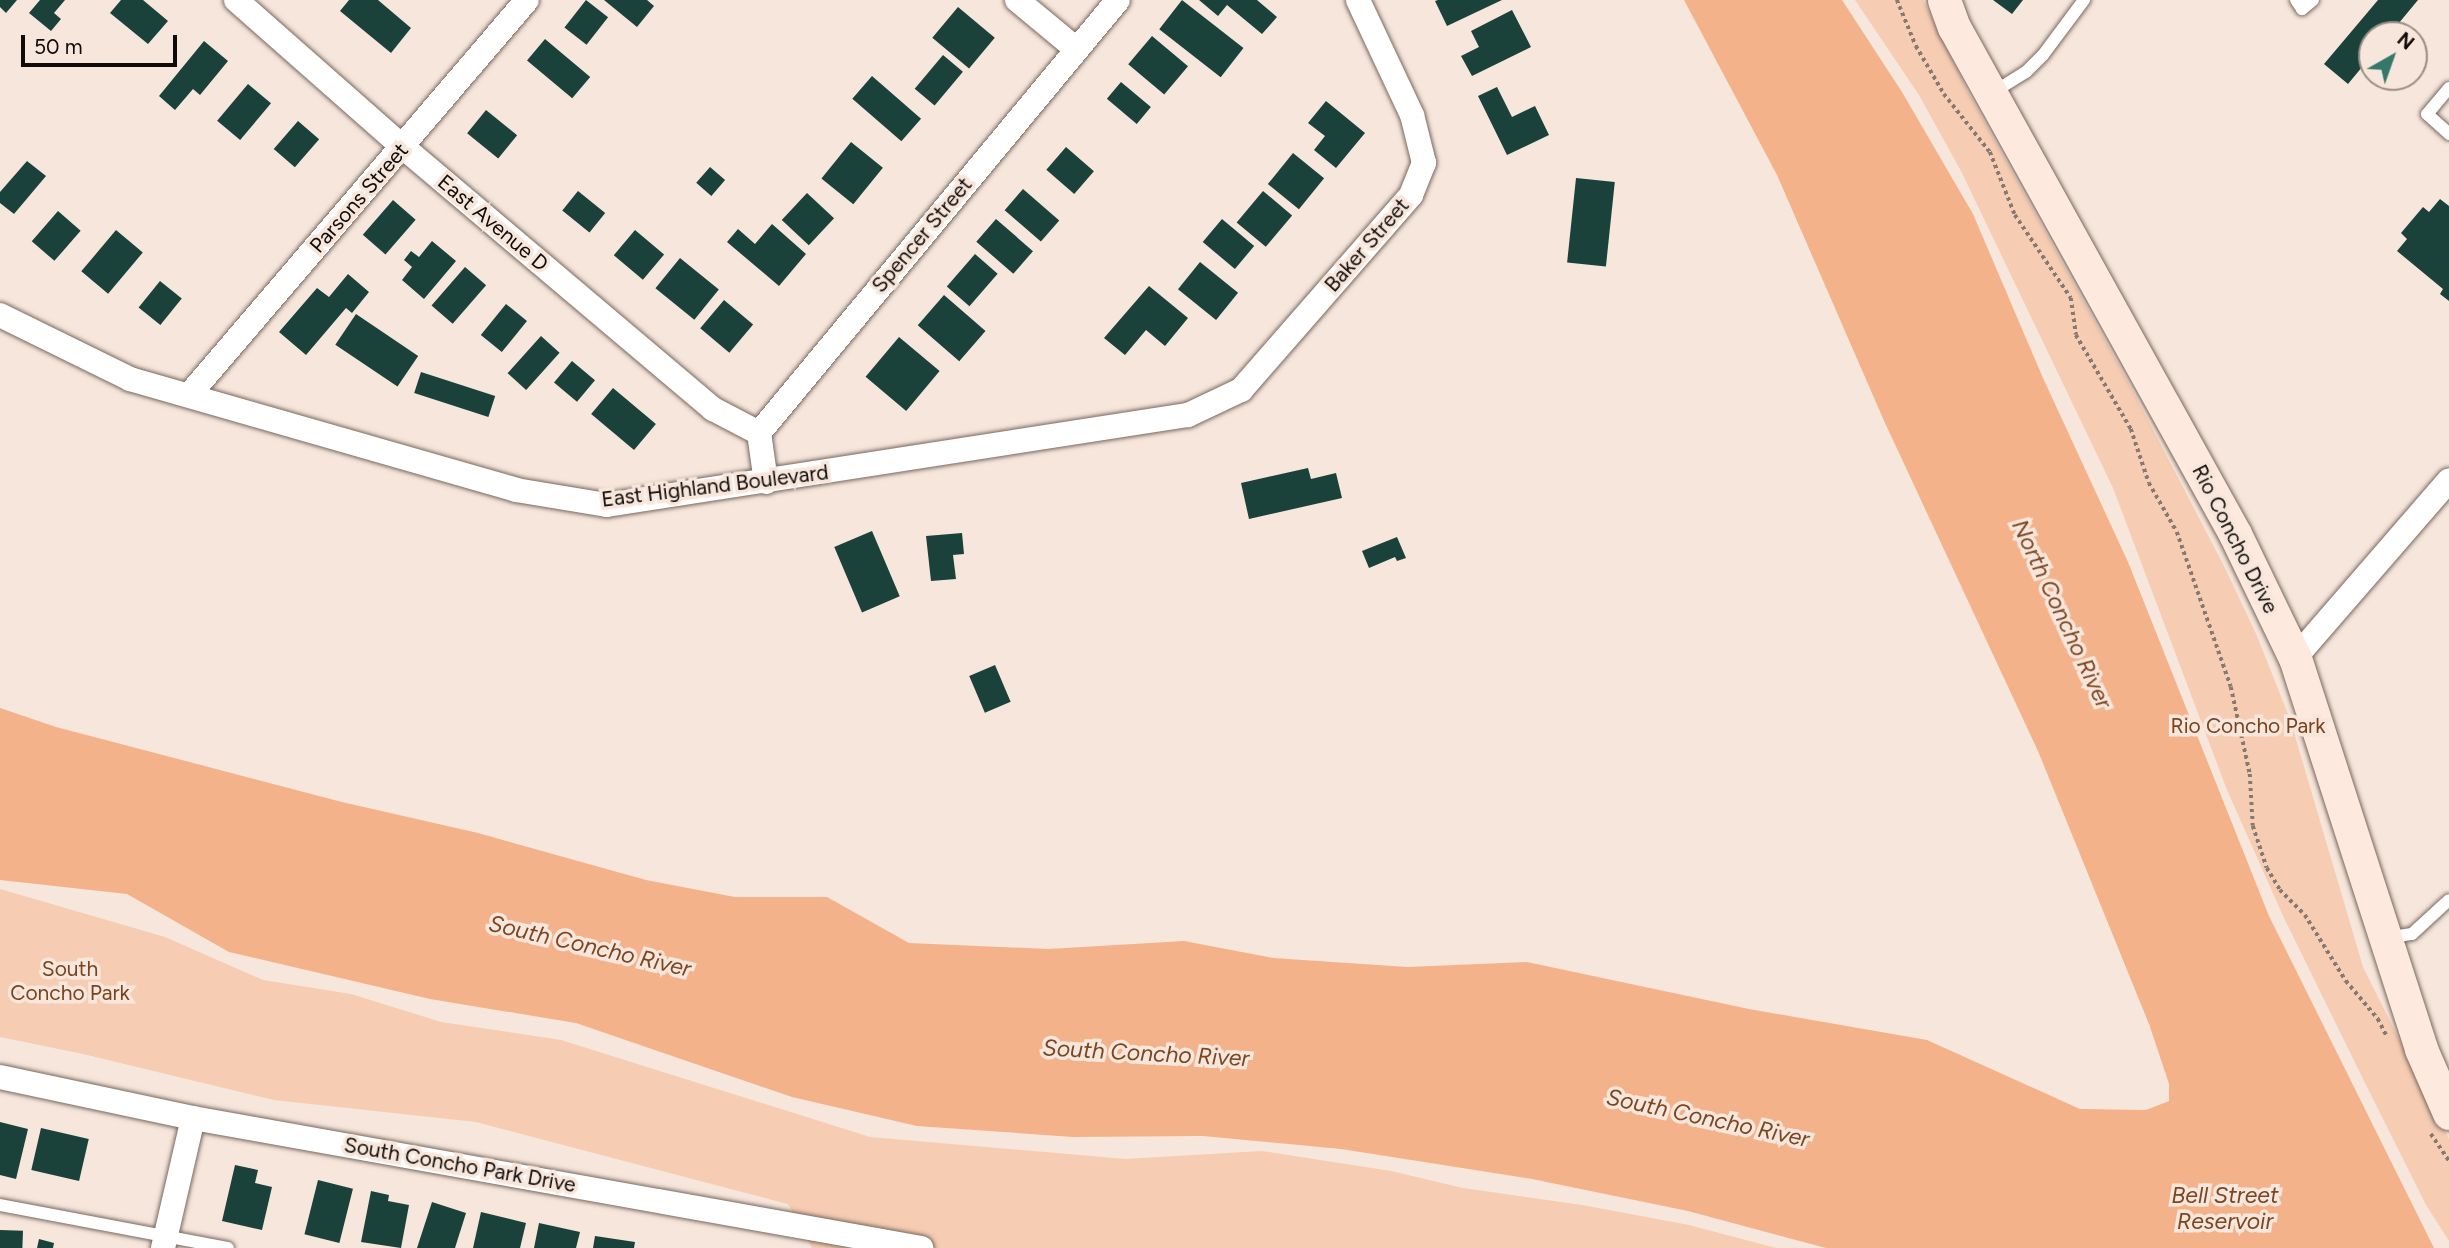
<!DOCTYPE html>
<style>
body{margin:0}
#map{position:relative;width:2449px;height:1248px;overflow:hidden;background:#f7e6db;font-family:Figtree,sans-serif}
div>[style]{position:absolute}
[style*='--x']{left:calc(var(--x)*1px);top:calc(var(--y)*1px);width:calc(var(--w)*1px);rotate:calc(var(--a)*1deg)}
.green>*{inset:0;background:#f6ccb2}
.water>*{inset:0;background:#f4b28a}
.building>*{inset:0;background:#1a423b;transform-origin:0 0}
.path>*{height:3.5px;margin-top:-1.75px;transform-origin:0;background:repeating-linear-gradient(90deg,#857a73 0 3.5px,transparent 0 7px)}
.roads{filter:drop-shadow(0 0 2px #78685f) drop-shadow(0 0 2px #78685f)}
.lane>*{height:12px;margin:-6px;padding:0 6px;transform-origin:6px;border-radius:6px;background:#fff}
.street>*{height:24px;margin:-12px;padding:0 12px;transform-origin:12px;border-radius:12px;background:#fff}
.secondary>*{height:33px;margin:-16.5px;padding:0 16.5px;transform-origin:16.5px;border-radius:16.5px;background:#fde9dd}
span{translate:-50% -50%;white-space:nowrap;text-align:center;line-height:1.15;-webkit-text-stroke:7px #f7e6db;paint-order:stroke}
.street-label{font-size:21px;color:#100b08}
.park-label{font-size:21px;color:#78431f}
.water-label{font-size:23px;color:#7b4622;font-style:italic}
.north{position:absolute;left:2358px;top:21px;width:70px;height:70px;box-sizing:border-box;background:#f7e6db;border:2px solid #9b8e87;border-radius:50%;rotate:40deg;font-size:19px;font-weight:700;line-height:28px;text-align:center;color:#100b08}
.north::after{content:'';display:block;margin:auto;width:24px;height:32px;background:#34786c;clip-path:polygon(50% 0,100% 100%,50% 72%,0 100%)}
.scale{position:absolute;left:21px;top:35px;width:156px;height:32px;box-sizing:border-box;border:4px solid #100b08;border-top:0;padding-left:9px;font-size:21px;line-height:24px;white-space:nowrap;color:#100b08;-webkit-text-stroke:5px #f7e6db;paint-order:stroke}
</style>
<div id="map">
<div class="green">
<i style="clip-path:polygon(1855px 0,1923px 0,1967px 90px,2126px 378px,2224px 566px,2257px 636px,2290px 719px,2363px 967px,2449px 1139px,2449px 1241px,2426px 1205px,2365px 1083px,2284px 918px,2227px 790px,2113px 488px,1962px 173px,1919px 95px)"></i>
<i style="clip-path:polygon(0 889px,165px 937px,263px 980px,351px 994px,441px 1022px,561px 1040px,870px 1137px,1125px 1159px,1262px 1151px,1391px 1171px,1463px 1188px,1582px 1205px,1689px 1225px,1776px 1248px,812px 1248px,788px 1204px,476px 1122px,274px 1100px,83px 1054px,0 1037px)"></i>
</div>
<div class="water">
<i style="clip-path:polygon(1684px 0,1842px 0,1902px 92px,1973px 214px,2043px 378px,2128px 562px,2269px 916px,2434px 1248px,1826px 1248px,1688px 1211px,1532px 1179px,1341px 1149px,1203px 1136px,1073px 1137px,917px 1126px,792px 1097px,576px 1023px,430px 999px,229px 952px,127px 894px,0 880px,0 708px,56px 727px,342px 802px,478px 833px,646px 880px,735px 897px,827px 897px,909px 943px,1048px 949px,1184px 941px,1273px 958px,1407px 967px,1527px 962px,1749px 1009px,1927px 1040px,2080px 1109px,2146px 1110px,2169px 1101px,2169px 1084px,2149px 1024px,2038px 751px,1885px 423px,1777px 175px)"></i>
</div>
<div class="building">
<i style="clip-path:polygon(0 0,17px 0,6px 13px,0 7px)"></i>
<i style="clip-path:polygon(40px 0,65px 0,54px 13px,61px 19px,51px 31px,29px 13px)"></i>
<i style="clip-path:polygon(121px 0,143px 0,168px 21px,148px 44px,110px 13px)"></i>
<i style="clip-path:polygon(349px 0,378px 0,411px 28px,391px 53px,340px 11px)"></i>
<i style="left:586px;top:0;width:28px;height:35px;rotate:38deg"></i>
<i style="clip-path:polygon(604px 0,647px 0,654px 6px,637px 27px)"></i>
<i style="left:1182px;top:0;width:78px;height:37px;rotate:38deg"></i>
<i style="clip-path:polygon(1199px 0,1257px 0,1277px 17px,1262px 34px,1227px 5px,1218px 16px)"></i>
<i style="clip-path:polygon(1502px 0,1447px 26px,1435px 1px,1438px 0)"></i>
<i style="clip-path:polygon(1993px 0,2023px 0,2012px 14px)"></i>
<i style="clip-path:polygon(2378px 0,2418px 0,2389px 35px,2372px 35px,2372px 55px,2348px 84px,2324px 64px)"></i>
<i style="left:958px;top:7px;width:48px;height:40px;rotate:40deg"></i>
<i style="clip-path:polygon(1512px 10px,1531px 47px,1472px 76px,1461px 56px,1479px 47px,1471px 31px)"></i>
<i style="left:1152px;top:36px;width:47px;height:37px;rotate:40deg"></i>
<i style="left:545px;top:39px;width:59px;height:28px;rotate:40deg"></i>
<i style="clip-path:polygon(204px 41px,228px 61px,200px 95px,193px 89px,175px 110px,159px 96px)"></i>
<i style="left:943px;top:55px;width:26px;height:44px;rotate:40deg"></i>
<i style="left:872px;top:76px;width:65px;height:30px;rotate:41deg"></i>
<i style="left:1121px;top:82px;width:39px;height:22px;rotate:40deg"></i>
<i style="left:248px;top:84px;width:30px;height:48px;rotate:40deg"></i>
<i style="clip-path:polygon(1497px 87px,1512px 117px,1535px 106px,1549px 135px,1507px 155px,1478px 96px)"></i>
<i style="clip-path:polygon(1326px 101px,1365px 133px,1336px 168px,1314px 150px,1325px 136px,1308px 123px)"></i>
<i style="left:486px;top:110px;width:40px;height:30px;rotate:39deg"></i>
<i style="left:298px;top:121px;width:28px;height:37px;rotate:41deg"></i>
<i style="left:851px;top:142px;width:41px;height:47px;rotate:39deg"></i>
<i style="left:1066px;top:147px;width:37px;height:30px;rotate:41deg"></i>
<i style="left:1293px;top:153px;width:40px;height:40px;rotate:39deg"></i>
<i style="clip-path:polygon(27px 161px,46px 176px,14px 214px,0 203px,0 192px)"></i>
<i style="left:710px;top:167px;width:20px;height:21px;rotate:41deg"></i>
<i style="left:1576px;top:178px;width:39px;height:85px;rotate:6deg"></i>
<i style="left:1023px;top:189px;width:48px;height:28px;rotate:41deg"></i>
<i style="left:578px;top:191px;width:35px;height:25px;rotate:39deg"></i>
<i style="left:1263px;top:191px;width:38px;height:41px;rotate:40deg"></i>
<i style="left:807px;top:193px;width:37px;height:37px;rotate:43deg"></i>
<i style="clip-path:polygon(2440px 199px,2449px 206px,2449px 301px,2440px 294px,2443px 289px,2397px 251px,2407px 239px,2401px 233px,2423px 207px,2429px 212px)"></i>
<i style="left:393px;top:200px;width:30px;height:46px;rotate:41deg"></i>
<i style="left:58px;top:211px;width:30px;height:40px;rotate:41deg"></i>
<i style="left:996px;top:219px;width:49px;height:30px;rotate:41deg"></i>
<i style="left:1222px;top:219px;width:42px;height:30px;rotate:40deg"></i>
<i style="clip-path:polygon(772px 224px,806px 254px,779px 286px,727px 242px,738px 229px,755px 244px)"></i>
<i style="left:116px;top:230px;width:35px;height:54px;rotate:40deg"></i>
<i style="left:635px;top:230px;width:38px;height:33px;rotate:40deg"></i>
<i style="clip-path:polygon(432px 241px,456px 261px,424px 299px,402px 280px,412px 267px,404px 260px,411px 251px,419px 257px)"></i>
<i style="left:975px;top:254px;width:30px;height:43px;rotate:41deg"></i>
<i style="left:680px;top:258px;width:50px;height:39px;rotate:39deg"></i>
<i style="left:1200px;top:262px;width:49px;height:35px;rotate:39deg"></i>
<i style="left:465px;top:267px;width:28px;height:51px;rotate:41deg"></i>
<i style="clip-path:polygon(348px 274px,369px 292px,352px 313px,346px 308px,306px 355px,279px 332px,317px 288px,329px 297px)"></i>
<i style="left:160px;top:281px;width:28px;height:34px;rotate:39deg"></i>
<i style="clip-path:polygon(1149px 286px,1188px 318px,1165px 346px,1146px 330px,1125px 355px,1104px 338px)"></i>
<i style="left:944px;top:295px;width:55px;height:40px;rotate:41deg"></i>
<i style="left:724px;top:300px;width:38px;height:37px;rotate:40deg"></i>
<i style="left:506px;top:304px;width:27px;height:40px;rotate:39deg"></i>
<i style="left:356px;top:314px;width:75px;height:37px;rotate:34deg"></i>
<i style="left:541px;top:336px;width:25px;height:50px;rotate:42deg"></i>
<i style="left:899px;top:337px;width:53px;height:52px;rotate:40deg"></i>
<i style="left:572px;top:361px;width:30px;height:28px;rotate:40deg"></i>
<i style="left:421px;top:372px;width:78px;height:22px;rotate:18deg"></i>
<i style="left:613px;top:388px;width:56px;height:34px;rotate:40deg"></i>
<i style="clip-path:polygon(1308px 468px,1311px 479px,1336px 473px,1342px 498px,1249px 519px,1241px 483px)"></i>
<i style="left:872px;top:531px;width:71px;height:41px;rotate:67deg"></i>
<i style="clip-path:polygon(962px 533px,964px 554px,953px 555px,956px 579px,931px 581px,926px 536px)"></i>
<i style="clip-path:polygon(1397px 537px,1406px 558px,1397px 561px,1395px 557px,1369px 568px,1362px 551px)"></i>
<i style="left:995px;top:665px;width:40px;height:28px;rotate:67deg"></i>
<i style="clip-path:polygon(0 1122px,28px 1129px,16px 1179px,0 1175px)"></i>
<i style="left:41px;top:1128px;width:49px;height:43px;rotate:13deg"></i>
<i style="clip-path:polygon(235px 1165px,258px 1170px,255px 1183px,272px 1187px,262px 1230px,222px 1221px)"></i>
<i style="left:318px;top:1180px;width:36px;height:56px;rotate:14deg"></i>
<i style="clip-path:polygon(371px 1191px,389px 1195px,388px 1201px,409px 1205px,401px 1248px,361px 1242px)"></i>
<i style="clip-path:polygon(432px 1202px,466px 1213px,455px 1248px,417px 1248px)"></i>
<i style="clip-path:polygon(481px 1212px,526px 1223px,520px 1248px,473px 1248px)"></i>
<i style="clip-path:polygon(539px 1223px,580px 1232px,576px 1248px,534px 1248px)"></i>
<i style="left:0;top:1230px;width:23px;height:18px;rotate:2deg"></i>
<i style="clip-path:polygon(595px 1236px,635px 1242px,634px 1248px,593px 1248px)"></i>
<i style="clip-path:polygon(39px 1239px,54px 1243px,53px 1248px,37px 1248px)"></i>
</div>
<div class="path">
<i style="--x:1897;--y:0;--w:50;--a:67.6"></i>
<i style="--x:1916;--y:46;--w:56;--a:59.7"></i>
<i style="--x:1944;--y:94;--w:74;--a:51.6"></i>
<i style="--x:1990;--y:152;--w:68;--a:68.4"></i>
<i style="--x:2015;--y:215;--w:100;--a:56"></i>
<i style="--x:2071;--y:298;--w:37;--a:82"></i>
<i style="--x:2076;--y:335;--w:109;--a:59.7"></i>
<i style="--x:2131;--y:429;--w:57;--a:71.6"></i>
<i style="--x:2149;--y:483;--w:56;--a:60.3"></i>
<i style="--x:2177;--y:532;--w:164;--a:70.8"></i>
<i style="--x:2231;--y:687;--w:89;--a:77.7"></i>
<i style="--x:2250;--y:774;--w:52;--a:86.7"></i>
<i style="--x:2253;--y:826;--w:44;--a:71.6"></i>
<i style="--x:2267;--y:868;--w:26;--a:59"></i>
<i style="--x:2280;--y:890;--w:35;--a:45"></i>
<i style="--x:2305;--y:915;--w:78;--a:58.2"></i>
<i style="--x:2346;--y:981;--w:50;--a:49.9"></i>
<i style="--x:2378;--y:1019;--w:20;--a:63"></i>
<i style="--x:2431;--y:1134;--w:32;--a:56"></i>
</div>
<div class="roads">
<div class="lane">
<i style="--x:2296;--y:0;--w:11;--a:56"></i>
<i style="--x:2302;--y:9;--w:14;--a:-39"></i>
<i style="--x:2449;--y:88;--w:34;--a:130"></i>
<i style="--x:2427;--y:114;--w:30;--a:42"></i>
<i style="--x:1992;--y:93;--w:40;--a:-32"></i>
<i style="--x:2026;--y:72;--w:24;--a:-45"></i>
<i style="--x:2043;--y:55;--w:69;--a:-53.3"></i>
<i style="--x:2386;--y:938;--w:26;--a:-9"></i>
<i style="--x:2412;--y:934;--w:50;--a:-42.6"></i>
<i style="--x:0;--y:1205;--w:232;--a:10.7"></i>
</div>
<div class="street">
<i style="--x:236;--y:0;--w:222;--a:41.4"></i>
<i style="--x:403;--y:147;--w:406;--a:40.2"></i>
<i style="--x:713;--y:409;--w:52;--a:27.6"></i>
<i style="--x:1017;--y:0;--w:77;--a:39.7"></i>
<i style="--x:0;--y:315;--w:145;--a:26.2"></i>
<i style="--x:130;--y:379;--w:402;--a:16"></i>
<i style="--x:516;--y:490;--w:92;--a:9.4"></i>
<i style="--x:607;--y:505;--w:588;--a:-8.81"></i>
<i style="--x:1188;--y:415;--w:59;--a:-25.3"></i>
<i style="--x:1241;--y:390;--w:259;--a:-48.9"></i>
<i style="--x:1411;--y:195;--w:35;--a:-68"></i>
<i style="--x:1424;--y:163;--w:49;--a:-104"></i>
<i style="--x:1412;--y:115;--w:127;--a:-115.2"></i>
<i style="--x:190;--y:394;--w:518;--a:-49.46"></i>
<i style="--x:766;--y:482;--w:49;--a:-98.1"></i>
<i style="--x:759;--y:433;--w:562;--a:-50.34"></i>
<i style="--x:2295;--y:658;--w:235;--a:-49.1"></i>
<i style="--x:0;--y:1077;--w:197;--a:12"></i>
<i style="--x:193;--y:1118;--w:740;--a:10.12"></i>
<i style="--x:163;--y:1248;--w:133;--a:-77"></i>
</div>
<div class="secondary">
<i style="--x:1944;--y:0;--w:29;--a:70"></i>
<i style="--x:1954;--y:27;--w:580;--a:61"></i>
<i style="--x:2235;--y:534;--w:138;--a:64.2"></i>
<i style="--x:2295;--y:658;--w:411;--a:72.1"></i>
<i style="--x:2421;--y:1049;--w:70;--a:66.4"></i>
</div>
</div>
<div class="street-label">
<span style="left:359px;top:198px;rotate:-49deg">Parsons Street</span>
<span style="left:493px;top:223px;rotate:40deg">East Avenue D</span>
<span style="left:922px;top:235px;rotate:-50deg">Spencer Street</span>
<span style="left:1367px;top:245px;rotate:-49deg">Baker Street</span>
<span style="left:715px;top:486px;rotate:-7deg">East Highland Boulevard</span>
<span style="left:2235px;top:539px;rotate:63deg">Rio Concho Drive</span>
<span style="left:460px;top:1165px;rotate:10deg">South Concho Park Drive</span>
</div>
<div class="park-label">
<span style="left:2248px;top:726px">Rio Concho Park</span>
<span style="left:70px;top:981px">South<br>Concho Park</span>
</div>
<div class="water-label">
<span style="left:2062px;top:614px;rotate:65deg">North Concho River</span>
<span style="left:590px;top:946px;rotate:13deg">South Concho River</span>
<span style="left:1146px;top:1053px;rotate:3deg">South Concho River</span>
<span style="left:1708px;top:1118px;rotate:12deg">South Concho River</span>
<span style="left:2225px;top:1208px">Bell Street<br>Reservoir</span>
</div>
<div class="north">N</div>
<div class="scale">50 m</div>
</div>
